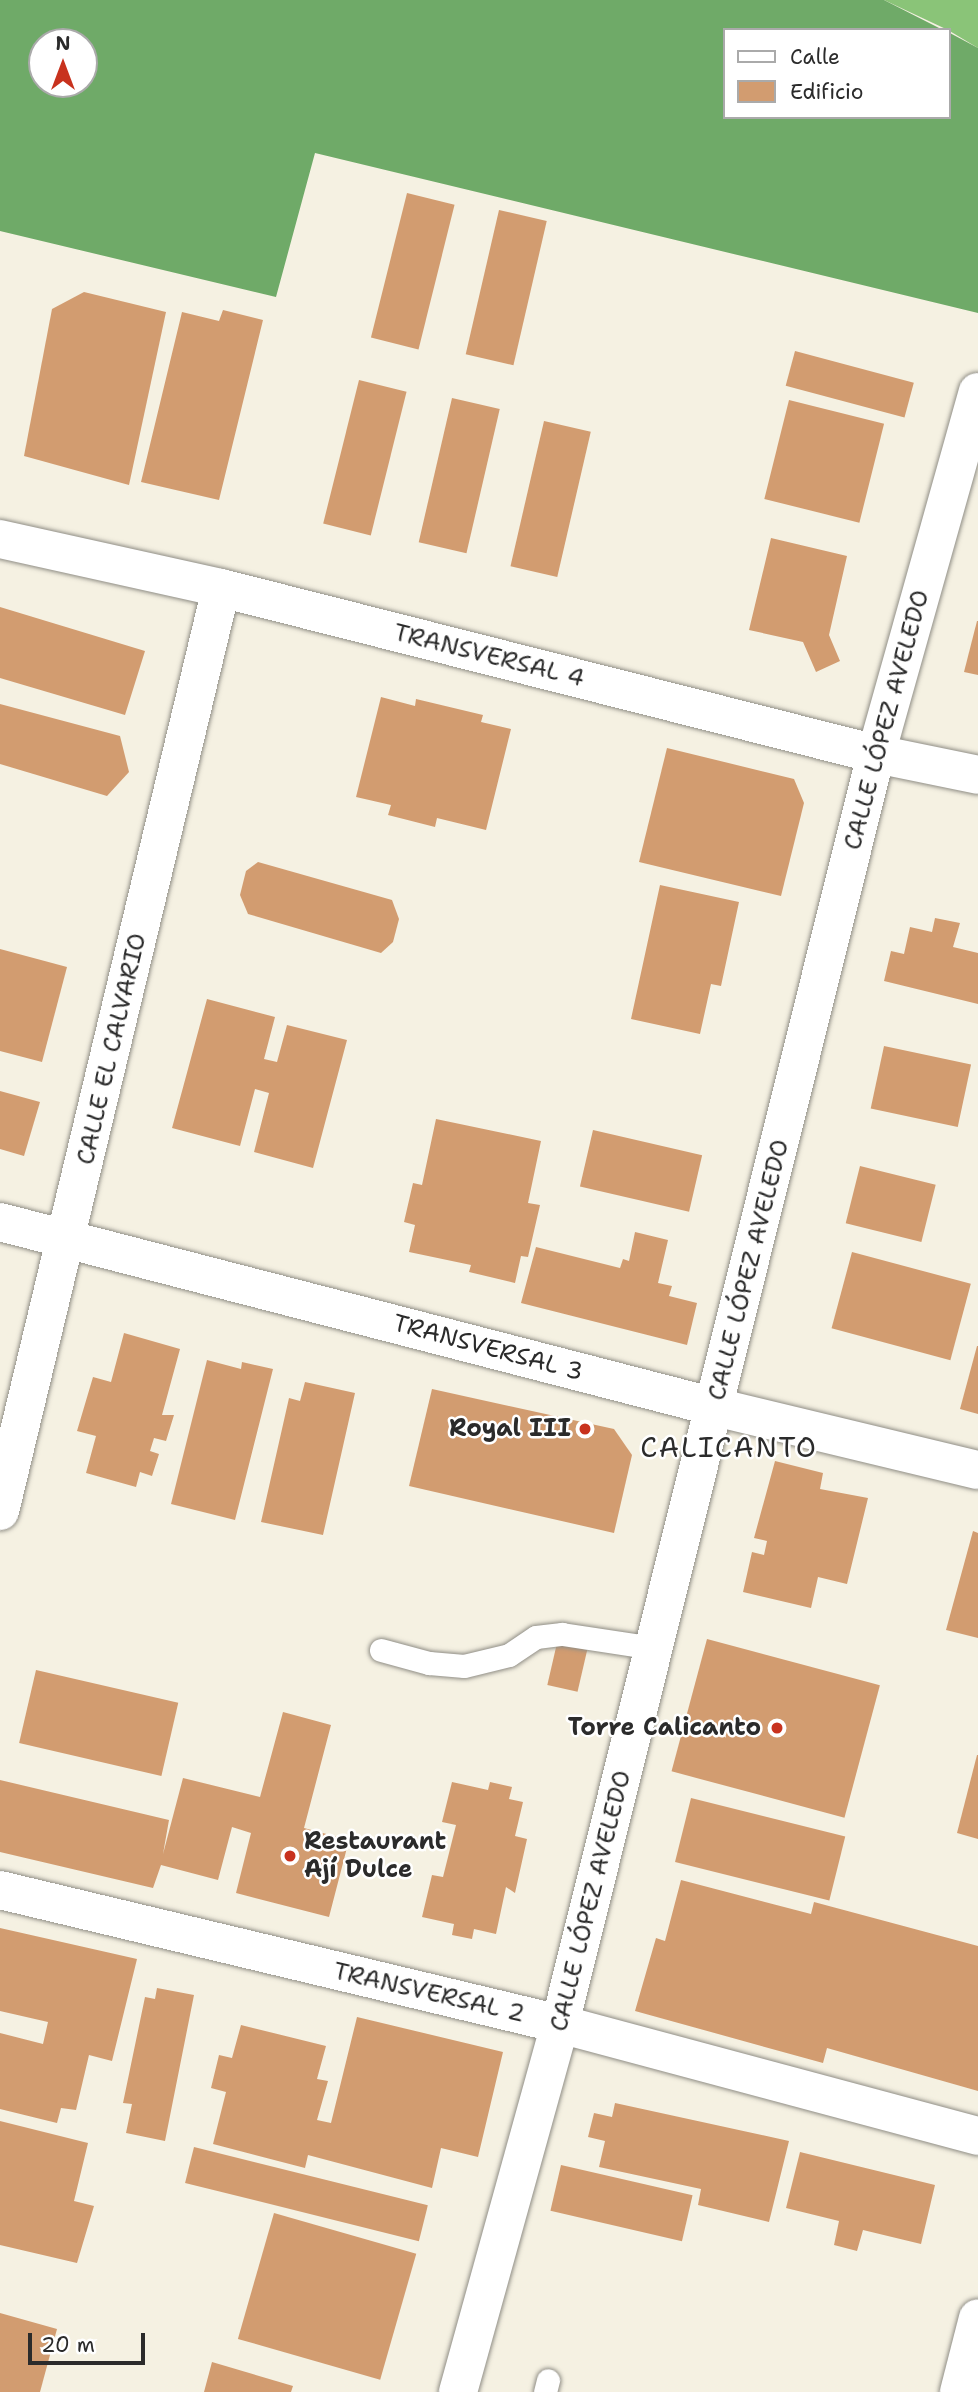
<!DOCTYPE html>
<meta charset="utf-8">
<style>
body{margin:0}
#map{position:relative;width:978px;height:2392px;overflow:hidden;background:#f5f1e2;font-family:"Shantell Sans",sans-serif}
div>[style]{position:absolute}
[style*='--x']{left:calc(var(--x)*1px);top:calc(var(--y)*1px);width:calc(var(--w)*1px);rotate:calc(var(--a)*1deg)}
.green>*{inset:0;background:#8ac478}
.forest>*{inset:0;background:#6faa68}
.building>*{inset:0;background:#d29c70;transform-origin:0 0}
.roads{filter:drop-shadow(0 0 2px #908e86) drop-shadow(0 0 2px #908e86)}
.service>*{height:23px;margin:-11.5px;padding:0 11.5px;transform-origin:11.5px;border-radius:11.5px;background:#fff}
.minor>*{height:38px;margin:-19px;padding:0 19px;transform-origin:19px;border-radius:19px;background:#fff}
.dots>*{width:19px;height:19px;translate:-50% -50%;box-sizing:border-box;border:4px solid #fff;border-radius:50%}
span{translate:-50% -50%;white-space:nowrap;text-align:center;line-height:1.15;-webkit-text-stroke:5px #fff;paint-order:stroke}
.street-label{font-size:24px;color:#2b2b2b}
.poi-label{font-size:24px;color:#2b2b2b;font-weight:700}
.right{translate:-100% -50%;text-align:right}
.left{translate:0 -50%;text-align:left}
.quarter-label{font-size:28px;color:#2b2b2b;letter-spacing:2px}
.legend{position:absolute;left:723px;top:28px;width:228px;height:91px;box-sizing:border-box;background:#fff;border:2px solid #aaa;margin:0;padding:9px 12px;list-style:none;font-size:21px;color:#2b2b2b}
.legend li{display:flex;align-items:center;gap:14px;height:35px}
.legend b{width:35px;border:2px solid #aaa}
.north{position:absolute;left:28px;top:28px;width:70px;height:70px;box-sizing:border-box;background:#fff;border:2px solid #aaa;border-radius:50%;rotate:0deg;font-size:19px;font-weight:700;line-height:28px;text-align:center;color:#2b2b2b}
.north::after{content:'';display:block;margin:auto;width:24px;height:32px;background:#c8321e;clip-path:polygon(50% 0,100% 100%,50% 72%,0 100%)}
.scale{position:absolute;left:28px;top:2333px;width:117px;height:32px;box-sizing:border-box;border:4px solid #2b2b2b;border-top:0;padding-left:9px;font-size:21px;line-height:24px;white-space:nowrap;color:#2b2b2b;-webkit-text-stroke:5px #fff;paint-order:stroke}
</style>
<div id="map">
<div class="green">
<i style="clip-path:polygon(884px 0,978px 0,978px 48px,948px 30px)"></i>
</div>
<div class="forest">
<i style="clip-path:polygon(evenodd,0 0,884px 0,943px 30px,724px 30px,724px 117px,948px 117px,948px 32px,978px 48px,978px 313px,315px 153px,276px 297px,0 231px,0 0,42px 42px,84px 42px,84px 84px,42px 84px,42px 42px)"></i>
</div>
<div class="building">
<i style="left:407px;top:193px;width:49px;height:149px;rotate:14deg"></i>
<i style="left:499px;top:210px;width:49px;height:148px;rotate:13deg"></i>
<i style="clip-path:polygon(84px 292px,166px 312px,129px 485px,24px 456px,52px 309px)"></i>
<i style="clip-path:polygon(223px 310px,263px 320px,219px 500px,141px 482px,182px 312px,219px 321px)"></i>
<i style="left:795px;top:351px;width:123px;height:36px;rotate:15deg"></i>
<i style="left:359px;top:380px;width:49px;height:148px;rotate:14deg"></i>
<i style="left:452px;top:398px;width:49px;height:148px;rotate:13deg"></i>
<i style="left:789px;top:400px;width:98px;height:102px;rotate:14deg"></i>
<i style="left:544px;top:421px;width:48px;height:149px;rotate:13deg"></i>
<i style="clip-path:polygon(771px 538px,847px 556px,829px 635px,840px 661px,816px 672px,803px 642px,749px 630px)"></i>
<i style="clip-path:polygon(0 607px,145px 651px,125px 715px,0 678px)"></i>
<i style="clip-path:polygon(977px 621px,978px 621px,978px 675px,964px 672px)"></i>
<i style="clip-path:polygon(381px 697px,415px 706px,416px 699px,483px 715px,481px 722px,511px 729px,486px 830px,437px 818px,435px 827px,388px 815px,391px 805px,356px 797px)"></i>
<i style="clip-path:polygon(0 704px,120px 736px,129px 772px,107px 796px,0 764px)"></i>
<i style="clip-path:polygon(667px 748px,794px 779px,804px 803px,781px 896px,639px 862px)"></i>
<i style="clip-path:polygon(258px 862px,392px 900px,399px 919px,393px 942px,381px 953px,248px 914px,240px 895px,246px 871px)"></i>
<i style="clip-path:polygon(660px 885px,739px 902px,721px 986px,711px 984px,700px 1034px,631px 1019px)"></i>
<i style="clip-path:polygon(935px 918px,960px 923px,953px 947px,978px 953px,978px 1004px,884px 981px,891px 951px,904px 954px,910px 927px,932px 932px)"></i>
<i style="clip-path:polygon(0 949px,67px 967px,42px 1062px,0 1051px)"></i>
<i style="clip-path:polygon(207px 999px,275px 1017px,264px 1059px,277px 1062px,287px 1025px,347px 1040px,313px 1168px,254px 1152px,269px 1093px,255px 1089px,240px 1146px,172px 1128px)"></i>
<i style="left:884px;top:1046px;width:89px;height:64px;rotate:12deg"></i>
<i style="clip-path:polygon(0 1091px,40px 1102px,24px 1156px,0 1149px)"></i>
<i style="clip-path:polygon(436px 1119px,541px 1141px,528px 1203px,540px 1205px,528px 1257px,521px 1256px,515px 1283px,469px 1272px,471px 1265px,409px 1252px,415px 1225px,404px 1222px,413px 1183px,422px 1185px)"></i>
<i style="left:593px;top:1130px;width:112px;height:58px;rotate:13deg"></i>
<i style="left:860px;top:1166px;width:78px;height:59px;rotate:14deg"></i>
<i style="clip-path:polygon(635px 1232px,668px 1240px,658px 1283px,672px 1286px,669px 1296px,697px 1303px,687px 1345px,521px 1303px,536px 1247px,620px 1268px,623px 1259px,629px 1261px)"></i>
<i style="left:852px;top:1252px;width:123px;height:79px;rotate:15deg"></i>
<i style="clip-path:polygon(124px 1333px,180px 1349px,162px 1415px,174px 1415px,166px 1441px,154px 1438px,150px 1451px,159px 1454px,152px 1476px,140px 1472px,136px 1487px,86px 1473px,96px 1436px,77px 1431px,93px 1377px,111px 1382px)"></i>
<i style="clip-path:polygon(977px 1346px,978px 1346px,978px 1414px,960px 1409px)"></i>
<i style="clip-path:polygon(207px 1360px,241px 1369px,242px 1362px,273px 1369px,235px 1520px,171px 1504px)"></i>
<i style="clip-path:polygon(305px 1382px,355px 1393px,323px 1535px,261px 1522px,289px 1398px,300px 1401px)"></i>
<i style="clip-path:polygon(432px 1389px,614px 1429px,632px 1455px,614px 1533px,409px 1486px)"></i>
<i style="clip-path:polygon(775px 1461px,823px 1473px,820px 1489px,868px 1498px,847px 1584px,818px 1577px,811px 1608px,743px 1592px,752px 1552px,764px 1555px,767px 1541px,754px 1538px)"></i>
<i style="clip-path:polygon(973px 1531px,978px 1533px,978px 1638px,946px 1630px)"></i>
<i style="left:707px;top:1639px;width:179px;height:137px;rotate:15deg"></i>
<i style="left:557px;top:1643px;width:31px;height:43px;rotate:13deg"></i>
<i style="left:36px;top:1670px;width:146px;height:75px;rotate:13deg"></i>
<i style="clip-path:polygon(283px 1712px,331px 1725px,304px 1828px,349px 1840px,329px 1917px,236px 1893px,251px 1833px,232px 1827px,218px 1880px,161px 1865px,153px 1888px,0 1852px,0 1780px,169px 1820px,163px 1854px,183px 1778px,260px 1797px)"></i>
<i style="clip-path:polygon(977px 1755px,978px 1755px,978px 1839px,957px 1833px)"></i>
<i style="clip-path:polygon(452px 1782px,488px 1790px,490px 1782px,512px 1787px,509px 1799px,523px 1802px,515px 1836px,527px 1839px,515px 1893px,506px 1887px,496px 1934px,474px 1929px,472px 1939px,452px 1935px,454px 1924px,422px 1917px,432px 1875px,443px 1877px,456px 1825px,442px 1822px)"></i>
<i style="left:691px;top:1798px;width:159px;height:66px;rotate:14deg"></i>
<i style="clip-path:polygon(681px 1880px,811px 1914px,814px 1902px,978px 1946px,978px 2091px,827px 2048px,823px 2063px,635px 2011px,656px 1938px,665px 1941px)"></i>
<i style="clip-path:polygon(0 1928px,137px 1959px,112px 2061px,89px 2055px,76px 2110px,61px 2108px,57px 2123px,0 2109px,0 2033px,43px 2044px,48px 2022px,0 2011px)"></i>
<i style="clip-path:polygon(157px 1988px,194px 1995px,165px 2141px,126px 2133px,132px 2104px,123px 2103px,145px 1997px,155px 1999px)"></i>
<i style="clip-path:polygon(357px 2017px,503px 2052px,478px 2157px,441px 2148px,432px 2188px,308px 2155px,305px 2168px,213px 2144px,226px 2092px,211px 2088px,219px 2055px,232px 2058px,241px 2025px,326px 2046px,317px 2079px,328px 2081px,317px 2120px,331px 2123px)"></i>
<i style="clip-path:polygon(615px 2103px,789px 2141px,769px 2222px,698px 2205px,701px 2189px,599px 2167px,605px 2141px,588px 2137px,594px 2113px,612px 2117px)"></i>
<i style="clip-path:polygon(0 2121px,88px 2143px,74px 2201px,94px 2206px,77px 2263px,0 2245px)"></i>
<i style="left:194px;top:2147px;width:241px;height:37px;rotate:14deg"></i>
<i style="clip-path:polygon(800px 2152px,935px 2185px,921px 2244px,863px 2230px,857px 2251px,834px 2245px,839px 2221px,786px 2208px)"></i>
<i style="left:561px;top:2165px;width:135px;height:47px;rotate:13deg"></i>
<i style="left:274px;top:2213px;width:148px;height:131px;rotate:16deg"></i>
<i style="clip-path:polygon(0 2313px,57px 2329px,40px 2392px,0 2392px)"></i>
<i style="clip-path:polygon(212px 2362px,293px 2386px,291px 2392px,204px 2392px)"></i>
</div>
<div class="roads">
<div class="service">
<i style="--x:381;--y:1650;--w:50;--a:15.2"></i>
<i style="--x:429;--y:1663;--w:35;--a:5"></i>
<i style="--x:464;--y:1666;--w:46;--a:-13.7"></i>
<i style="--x:509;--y:1655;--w:32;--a:-34"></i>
<i style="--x:536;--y:1637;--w:26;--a:-7"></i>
<i style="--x:562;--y:1634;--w:94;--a:8.6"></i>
<i style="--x:545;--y:2392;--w:12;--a:-76"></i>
</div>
<div class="minor">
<i style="--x:0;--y:539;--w:226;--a:12.5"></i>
<i style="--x:221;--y:588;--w:676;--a:14.22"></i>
<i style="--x:876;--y:754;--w:104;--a:11.6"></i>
<i style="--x:0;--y:1222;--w:739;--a:14.51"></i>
<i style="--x:715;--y:1407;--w:270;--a:13.5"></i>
<i style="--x:0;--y:1511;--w:949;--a:-76.53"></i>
<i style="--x:0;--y:1890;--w:576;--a:13.46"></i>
<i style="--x:560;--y:2024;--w:433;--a:15"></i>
<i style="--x:458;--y:2392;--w:382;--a:-74.5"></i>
<i style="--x:560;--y:2024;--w:1309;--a:-76.03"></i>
<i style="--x:876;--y:754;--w:376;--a:-74.3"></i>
<i style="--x:959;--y:2392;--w:76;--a:-75.6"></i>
</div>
</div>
<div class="dots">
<i style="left:585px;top:1429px;background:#c8321e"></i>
<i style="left:777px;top:1728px;background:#c8321e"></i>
<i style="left:290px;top:1856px;background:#c8321e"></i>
</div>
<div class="street-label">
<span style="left:489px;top:656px;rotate:14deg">TRANSVERSAL 4</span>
<span style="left:887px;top:720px;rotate:-75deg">CALLE LÓPEZ AVELEDO</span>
<span style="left:112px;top:1049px;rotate:-77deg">CALLE EL CALVARIO</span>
<span style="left:749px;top:1270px;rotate:-76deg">CALLE LÓPEZ AVELEDO</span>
<span style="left:488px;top:1348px;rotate:15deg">TRANSVERSAL 3</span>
<span style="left:591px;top:1901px;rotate:-76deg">CALLE LÓPEZ AVELEDO</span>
<span style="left:429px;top:1993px;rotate:13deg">TRANSVERSAL 2</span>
</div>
<div class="poi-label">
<span class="right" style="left:571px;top:1429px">Royal III</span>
<span class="right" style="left:761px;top:1728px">Torre Calicanto</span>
<span class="left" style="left:304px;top:1856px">Restaurant<br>Ají Dulce</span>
</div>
<div class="quarter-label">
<span style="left:729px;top:1447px">CALICANTO</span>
</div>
<ul class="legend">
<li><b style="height:9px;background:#fff"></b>Calle</li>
<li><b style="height:19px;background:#d29c70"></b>Edificio</li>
</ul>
<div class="north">N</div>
<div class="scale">20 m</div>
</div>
